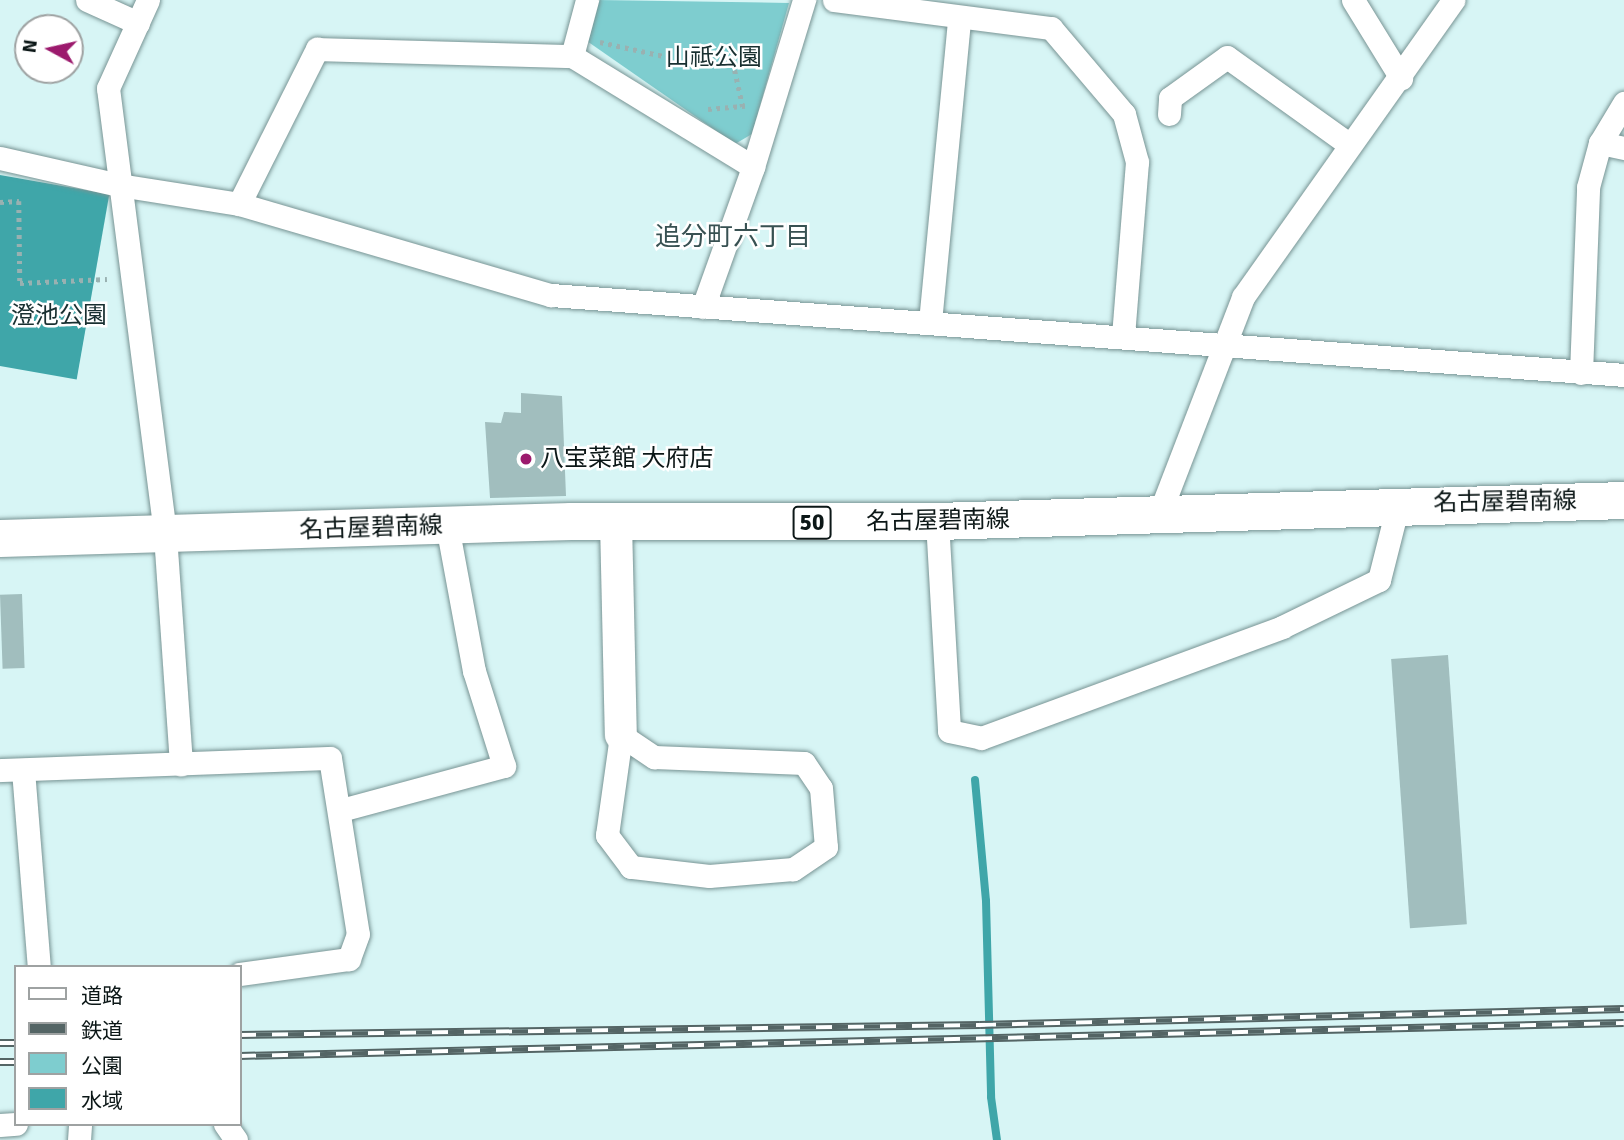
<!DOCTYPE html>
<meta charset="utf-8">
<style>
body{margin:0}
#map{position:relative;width:1624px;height:1140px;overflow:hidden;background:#d7f5f5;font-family:Signika,"Noto Sans JP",sans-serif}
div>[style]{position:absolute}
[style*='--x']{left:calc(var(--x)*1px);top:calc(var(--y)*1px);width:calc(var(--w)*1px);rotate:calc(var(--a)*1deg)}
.green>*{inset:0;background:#7ecdcf}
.water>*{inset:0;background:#3fa6a9;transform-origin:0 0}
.stream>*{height:8px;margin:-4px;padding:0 4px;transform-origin:4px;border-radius:4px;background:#3fa6a9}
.building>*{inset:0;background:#a1bebe;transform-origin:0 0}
.path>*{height:4.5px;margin-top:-2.25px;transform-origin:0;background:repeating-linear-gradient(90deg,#99b1b1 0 3.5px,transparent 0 8.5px)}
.roads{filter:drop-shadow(0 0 2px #789494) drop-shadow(0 0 2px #789494)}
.street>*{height:23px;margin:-11.5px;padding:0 11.5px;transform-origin:11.5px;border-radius:11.5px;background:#fff}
.secondary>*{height:32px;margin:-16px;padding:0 16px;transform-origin:16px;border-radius:16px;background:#fff}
.primary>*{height:37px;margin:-18.5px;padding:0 18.5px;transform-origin:18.5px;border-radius:18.5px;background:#fff}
.rail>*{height:8px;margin-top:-4px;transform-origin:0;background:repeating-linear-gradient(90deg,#fff 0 16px,#546565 0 32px);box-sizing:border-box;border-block:2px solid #546565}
.dots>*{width:19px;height:19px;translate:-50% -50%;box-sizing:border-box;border:4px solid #fff;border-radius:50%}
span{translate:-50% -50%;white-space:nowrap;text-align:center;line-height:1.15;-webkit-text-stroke:5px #fff;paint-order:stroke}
.shield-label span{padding:2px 5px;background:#fff;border:2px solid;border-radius:5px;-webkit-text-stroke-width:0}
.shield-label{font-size:23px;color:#0c1717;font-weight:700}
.park-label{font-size:24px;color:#182f30}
.poi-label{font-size:24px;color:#0c1717}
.left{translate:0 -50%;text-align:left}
.street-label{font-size:24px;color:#0c1717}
.neighbourhood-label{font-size:26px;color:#385152}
.legend{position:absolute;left:14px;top:965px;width:228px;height:161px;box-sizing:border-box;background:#fff;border:2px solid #9ea2a2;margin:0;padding:9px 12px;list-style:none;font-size:21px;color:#0c1717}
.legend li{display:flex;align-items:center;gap:14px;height:35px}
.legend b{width:35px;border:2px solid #9ea2a2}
.north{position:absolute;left:14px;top:14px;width:70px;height:70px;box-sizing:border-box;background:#fff;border:2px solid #9ea2a2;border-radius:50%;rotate:278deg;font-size:19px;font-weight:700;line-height:28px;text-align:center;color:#0c1717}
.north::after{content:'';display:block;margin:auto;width:24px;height:32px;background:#9c1a6d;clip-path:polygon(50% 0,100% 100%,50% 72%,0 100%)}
</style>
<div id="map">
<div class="green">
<i style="clip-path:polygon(597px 0,789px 3px,752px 134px,735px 144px,584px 39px)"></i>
</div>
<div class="water">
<i style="left:0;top:175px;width:111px;height:188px;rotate:10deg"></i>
</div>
<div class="stream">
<i style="--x:975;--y:780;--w:121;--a:84.8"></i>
<i style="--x:986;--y:901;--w:196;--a:88.5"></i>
<i style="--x:991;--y:1097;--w:43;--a:82.1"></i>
</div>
<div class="building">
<i style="clip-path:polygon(521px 393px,562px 396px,566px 496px,490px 498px,485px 422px,501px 423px,504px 412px,521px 413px)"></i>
<i style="left:22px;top:594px;width:74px;height:22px;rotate:88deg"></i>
<i style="left:1448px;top:655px;width:270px;height:57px;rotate:86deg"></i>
</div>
<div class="path">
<i style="--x:600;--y:42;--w:79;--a:12.4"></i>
<i style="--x:677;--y:59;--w:31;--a:-13"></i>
<i style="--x:707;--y:52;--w:28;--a:21"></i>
<i style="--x:733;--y:62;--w:46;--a:77.5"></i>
<i style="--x:708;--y:109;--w:37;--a:-5"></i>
<i style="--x:0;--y:202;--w:19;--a:-3"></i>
<i style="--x:19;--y:201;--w:82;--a:89.3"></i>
<i style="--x:20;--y:283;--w:87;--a:-2.6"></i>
</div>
<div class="roads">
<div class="street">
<i style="--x:87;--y:0;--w:56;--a:24.3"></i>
<i style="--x:148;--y:0;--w:97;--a:114.4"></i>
<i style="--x:108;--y:88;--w:451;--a:82.7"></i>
<i style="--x:165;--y:535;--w:230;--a:86"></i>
<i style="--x:834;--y:0;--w:219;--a:7.4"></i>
<i style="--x:1051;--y:28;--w:113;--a:49.7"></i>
<i style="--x:1124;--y:114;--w:50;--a:74.8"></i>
<i style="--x:1137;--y:162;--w:174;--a:94.6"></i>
<i style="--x:1353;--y:0;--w:92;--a:58.4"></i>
<i style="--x:572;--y:56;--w:58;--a:-75"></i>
<i style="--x:1169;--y:114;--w:16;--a:-86"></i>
<i style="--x:1170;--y:98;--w:70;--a:-35.7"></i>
<i style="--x:1227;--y:57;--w:148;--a:35.6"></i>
<i style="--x:1600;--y:143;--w:25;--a:12"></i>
<i style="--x:0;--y:158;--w:122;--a:12.8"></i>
<i style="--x:119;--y:185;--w:121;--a:9"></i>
<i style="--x:239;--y:204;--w:325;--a:16.3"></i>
<i style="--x:551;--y:295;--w:1076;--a:4.26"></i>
<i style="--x:239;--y:204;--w:174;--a:-63.3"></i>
<i style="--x:317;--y:49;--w:255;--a:1.6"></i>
<i style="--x:572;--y:56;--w:212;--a:31.5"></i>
<i style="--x:703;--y:307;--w:149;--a:-70.3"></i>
<i style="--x:753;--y:167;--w:175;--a:-73"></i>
<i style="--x:930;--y:322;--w:304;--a:-84.5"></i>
<i style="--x:1581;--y:373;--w:186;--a:-87.8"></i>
<i style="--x:1588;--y:187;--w:46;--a:-74.7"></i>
<i style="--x:1600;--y:143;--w:47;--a:-59"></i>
<i style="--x:1159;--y:515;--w:234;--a:-68.9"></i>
<i style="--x:1243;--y:297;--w:364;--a:-54.7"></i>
<i style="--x:937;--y:521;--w:210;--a:86.7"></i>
<i style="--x:949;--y:731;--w:33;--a:12"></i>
<i style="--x:981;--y:738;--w:321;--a:-20.2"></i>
<i style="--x:1282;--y:627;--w:108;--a:-25.9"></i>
<i style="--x:1379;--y:580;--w:77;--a:-75.8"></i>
<i style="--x:621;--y:735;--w:40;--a:34"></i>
<i style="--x:654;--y:757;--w:150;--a:2.3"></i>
<i style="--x:804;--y:763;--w:30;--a:56"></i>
<i style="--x:821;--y:788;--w:59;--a:85.2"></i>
<i style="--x:826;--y:847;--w:40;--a:146"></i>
<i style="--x:793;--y:869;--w:84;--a:175.2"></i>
<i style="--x:709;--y:876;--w:79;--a:-173.4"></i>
<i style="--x:631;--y:867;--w:40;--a:-127"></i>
<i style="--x:607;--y:835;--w:101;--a:-82"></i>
<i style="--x:0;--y:770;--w:330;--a:-2.1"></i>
<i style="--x:330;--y:758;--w:178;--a:81"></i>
<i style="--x:358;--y:934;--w:27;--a:110"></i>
<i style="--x:349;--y:959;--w:110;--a:172.2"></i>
<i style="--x:23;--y:770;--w:198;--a:85.4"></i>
<i style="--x:341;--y:810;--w:169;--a:-15.1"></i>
<i style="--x:504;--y:766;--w:100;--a:-107.5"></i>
<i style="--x:474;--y:671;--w:148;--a:-100.5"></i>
<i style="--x:225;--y:1124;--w:19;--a:55"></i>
<i style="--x:0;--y:1125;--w:16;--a:-4"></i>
<i style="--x:79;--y:1140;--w:16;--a:-86"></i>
</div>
<div class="secondary">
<i style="--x:616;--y:522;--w:213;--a:88.7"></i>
</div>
<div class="primary">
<i style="--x:0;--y:538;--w:571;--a:-1.71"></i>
<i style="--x:571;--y:521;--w:366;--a:0"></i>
<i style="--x:937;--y:521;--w:687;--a:-1.75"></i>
</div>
</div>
<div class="rail">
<i style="--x:240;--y:1035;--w:740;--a:-0.77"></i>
<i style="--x:980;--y:1025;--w:644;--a:-1.42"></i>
<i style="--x:0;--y:1043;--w:16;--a:0"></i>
<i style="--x:240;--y:1056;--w:1384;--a:-1.37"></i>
<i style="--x:0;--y:1062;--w:16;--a:0"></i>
</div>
<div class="dots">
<i style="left:526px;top:459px;background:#9c1a6d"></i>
</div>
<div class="shield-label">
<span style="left:812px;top:523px">50</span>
</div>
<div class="park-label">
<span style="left:714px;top:58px">山祗公園</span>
<span style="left:59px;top:316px">澄池公園</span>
</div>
<div class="poi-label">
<span class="left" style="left:540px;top:459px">八宝菜館 大府店</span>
</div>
<div class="street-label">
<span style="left:1505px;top:502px;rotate:-1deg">名古屋碧南線</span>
<span style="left:938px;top:521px;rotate:-1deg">名古屋碧南線</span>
<span style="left:371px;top:528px;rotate:-2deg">名古屋碧南線</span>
</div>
<div class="neighbourhood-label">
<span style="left:733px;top:238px">追分町六丁目</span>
</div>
<ul class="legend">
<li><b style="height:9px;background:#fff"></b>道路</li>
<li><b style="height:9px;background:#546565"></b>鉄道</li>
<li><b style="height:19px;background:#7ecdcf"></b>公園</li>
<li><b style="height:19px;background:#3fa6a9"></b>水域</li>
</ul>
<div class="north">N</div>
</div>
